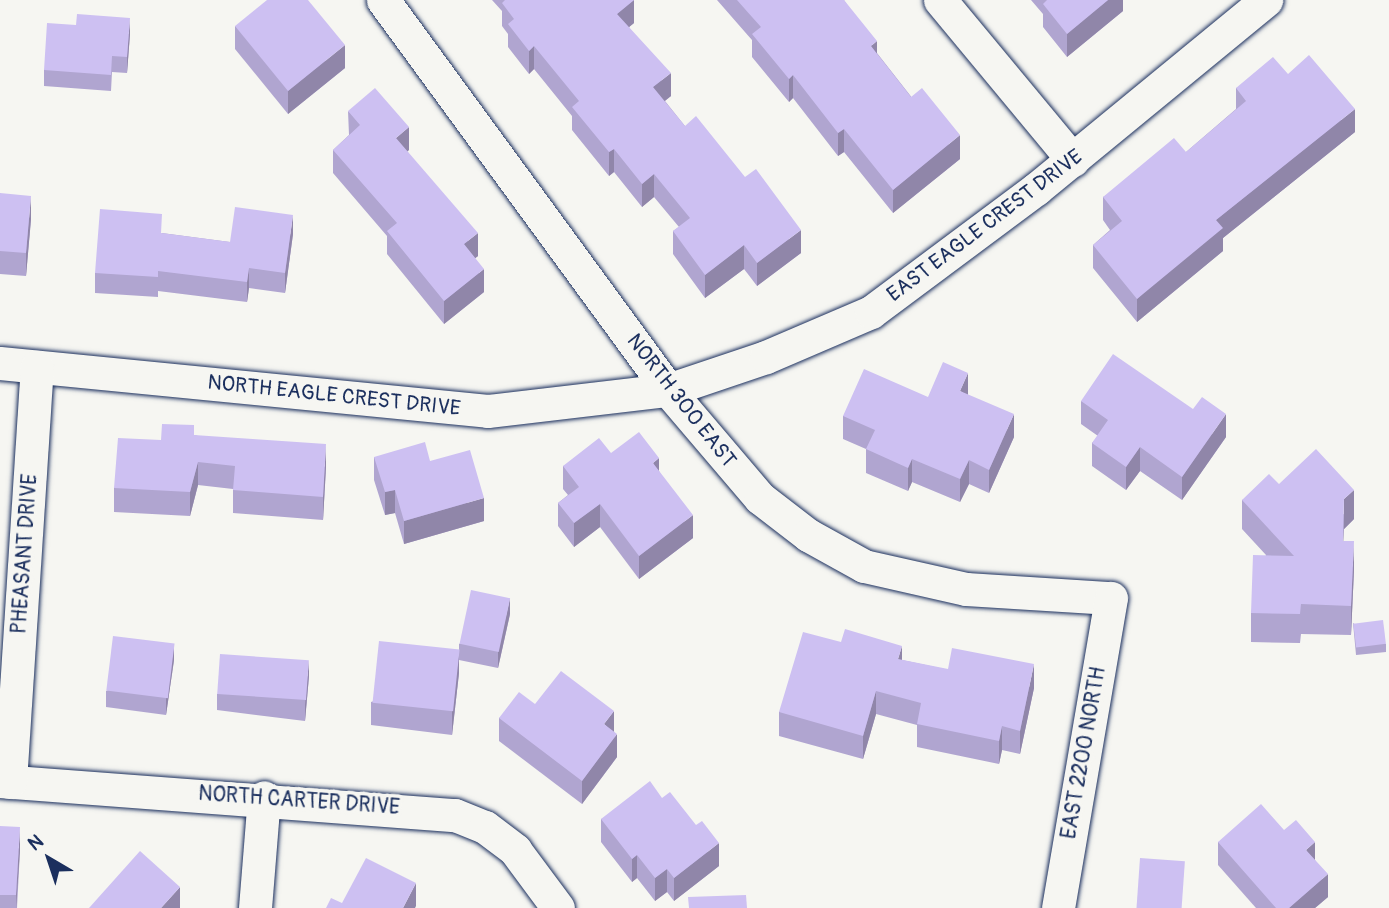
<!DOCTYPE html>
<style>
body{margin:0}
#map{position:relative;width:1389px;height:908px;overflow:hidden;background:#f6f6f2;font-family:Pangolin,sans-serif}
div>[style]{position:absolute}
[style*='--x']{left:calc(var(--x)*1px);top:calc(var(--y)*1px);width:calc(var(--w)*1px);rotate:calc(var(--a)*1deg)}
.roads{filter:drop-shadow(0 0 2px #1b2f5e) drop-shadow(0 0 2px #1b2f5e)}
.street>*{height:33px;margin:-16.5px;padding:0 16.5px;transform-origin:16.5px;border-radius:16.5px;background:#f6f6f2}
.wall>*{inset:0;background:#b0a5d0}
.shaded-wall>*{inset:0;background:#9086a9}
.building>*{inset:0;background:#cdc0f2;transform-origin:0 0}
span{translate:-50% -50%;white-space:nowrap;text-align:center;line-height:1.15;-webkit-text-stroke:7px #f6f6f2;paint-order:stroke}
.street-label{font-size:21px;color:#1b2f5e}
.north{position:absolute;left:14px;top:824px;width:70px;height:70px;-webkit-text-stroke:5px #f6f6f2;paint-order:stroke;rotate:321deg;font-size:19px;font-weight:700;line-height:28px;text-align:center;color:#1b2f5e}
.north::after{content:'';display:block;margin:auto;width:24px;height:32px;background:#1b2f5e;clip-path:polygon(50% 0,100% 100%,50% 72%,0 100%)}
</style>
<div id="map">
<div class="roads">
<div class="street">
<i style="--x:383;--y:0;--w:483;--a:53.8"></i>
<i style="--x:668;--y:390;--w:142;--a:49.6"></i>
<i style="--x:760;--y:498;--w:61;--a:37.6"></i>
<i style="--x:808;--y:535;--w:64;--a:29"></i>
<i style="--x:864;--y:566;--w:105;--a:12.7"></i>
<i style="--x:966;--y:589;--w:145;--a:3.6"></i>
<i style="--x:1111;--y:598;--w:314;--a:99.7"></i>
<i style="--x:940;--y:0;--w:208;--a:50.3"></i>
<i style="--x:0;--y:363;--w:490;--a:5.6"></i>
<i style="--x:488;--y:411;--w:181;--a:-6.7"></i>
<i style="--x:668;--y:390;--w:103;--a:-18.6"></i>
<i style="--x:766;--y:357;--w:114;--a:-23.2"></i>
<i style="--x:871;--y:312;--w:206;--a:-36.7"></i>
<i style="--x:1036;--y:189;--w:298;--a:-39.4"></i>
<i style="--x:0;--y:781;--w:456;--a:4.3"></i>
<i style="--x:455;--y:815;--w:32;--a:22"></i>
<i style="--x:485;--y:827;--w:38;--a:37"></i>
<i style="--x:515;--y:850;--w:72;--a:53.4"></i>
<i style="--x:10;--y:782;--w:416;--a:-86.3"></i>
<i style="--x:255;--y:908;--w:111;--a:-85.4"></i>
</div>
</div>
<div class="wall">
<i style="clip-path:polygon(492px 0,634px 0,634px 23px,629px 27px,671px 96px,665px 101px,685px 126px,801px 253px,757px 286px,744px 269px,705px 298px,673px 254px,673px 231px,679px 227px,654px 197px,642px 207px,614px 172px,609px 176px,572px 130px,572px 116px,534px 69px,529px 74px,508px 47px,508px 34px,502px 26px,502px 11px)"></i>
<i style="clip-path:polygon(717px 0,844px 0,877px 53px,960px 159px,893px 213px,844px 152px,838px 156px,793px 98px,789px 102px,752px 57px,752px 40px)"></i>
<i style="clip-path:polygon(1031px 0,1123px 0,1123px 11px,1067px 57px,1043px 27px,1043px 14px)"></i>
<i style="clip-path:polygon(76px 25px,130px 34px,127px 73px,112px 72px,111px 91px,44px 86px,44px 70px)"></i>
<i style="clip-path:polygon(235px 26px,345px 68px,288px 114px,235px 49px)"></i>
<i style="clip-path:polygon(1288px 74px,1355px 132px,1223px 238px,1223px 251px,1137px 322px,1093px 268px,1093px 245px,1110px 230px,1103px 220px,1103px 197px,1186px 152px,1236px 109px,1236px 88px)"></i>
<i style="clip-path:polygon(348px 111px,409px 150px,407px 151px,478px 256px,475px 258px,484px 292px,444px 324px,387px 254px,387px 236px,333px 173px,333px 150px,349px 135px)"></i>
<i style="clip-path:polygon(0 193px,31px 219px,26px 276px,0 274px)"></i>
<i style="clip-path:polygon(162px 233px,230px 242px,293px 234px,285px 293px,249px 288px,247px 302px,158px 291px,158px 297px,95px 293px,95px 273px)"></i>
<i style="clip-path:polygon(968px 395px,1014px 437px,989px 493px,969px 484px,960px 502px,912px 482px,908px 491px,866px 473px,866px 449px,843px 439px,843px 416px,928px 397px)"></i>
<i style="clip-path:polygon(1081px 401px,1226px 437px,1182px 500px,1140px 471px,1126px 490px,1092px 466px,1092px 443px,1098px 436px,1081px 424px)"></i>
<i style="clip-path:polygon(194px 435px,326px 467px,323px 520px,233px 513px,233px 489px,198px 485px,190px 516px,114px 512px,114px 488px,161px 440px)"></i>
<i style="clip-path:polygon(611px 453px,659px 471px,693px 538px,639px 579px,600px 527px,574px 547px,558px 526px,558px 503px,568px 495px,563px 489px,563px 466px)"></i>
<i style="clip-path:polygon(374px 457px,430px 461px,484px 521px,404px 544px,395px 513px,385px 515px,374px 480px)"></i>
<i style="clip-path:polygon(1279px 484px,1354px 519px,1344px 529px,1343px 541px,1354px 570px,1351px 635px,1301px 634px,1300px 643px,1251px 642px,1251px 613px,1266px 555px,1242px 529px,1242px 500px)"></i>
<i style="clip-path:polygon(510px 614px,498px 668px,459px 660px,459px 644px)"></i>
<i style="clip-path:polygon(1353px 623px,1386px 644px,1386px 652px,1356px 655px)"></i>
<i style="clip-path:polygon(174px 660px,166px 715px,106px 707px,106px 691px)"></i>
<i style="clip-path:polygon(902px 660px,1034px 688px,1020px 754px,1002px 750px,999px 764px,917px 747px,917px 725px,876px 714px,863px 759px,779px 736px,779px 712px)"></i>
<i style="clip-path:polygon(459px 673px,452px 735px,371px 725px,371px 702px)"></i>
<i style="clip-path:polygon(309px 676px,305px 721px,217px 710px,217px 694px)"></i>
<i style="clip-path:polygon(535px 704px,614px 731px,617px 757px,582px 804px,499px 741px,499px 718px)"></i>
<i style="clip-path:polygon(662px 798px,719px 866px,674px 901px,667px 892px,655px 901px,637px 878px,632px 882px,601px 842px,601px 819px)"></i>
<i style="clip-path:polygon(0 826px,20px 850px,17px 908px,0 908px)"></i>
<i style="clip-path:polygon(1284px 830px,1315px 860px,1328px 897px,1315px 908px,1256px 908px,1218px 865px,1218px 842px)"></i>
</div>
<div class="shaded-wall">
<i style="clip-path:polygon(634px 0,634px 23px,617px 37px,617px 14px)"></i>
<i style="clip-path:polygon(1108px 0,1123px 0,1123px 11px,1067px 57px,1067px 34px)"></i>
<i style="clip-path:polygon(130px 18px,130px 34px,127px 73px,127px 57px)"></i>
<i style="clip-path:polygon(877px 41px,877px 64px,871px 46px)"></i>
<i style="clip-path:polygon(345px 45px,345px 68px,288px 114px,288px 91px)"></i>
<i style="clip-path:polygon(534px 46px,534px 69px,529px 74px,529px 51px)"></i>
<i style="clip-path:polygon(671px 73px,671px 96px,653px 110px,653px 87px)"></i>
<i style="clip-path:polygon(793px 75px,793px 98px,789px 102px,789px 79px)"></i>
<i style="clip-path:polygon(1355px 109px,1355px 132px,1223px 238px,1223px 251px,1137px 322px,1137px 299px,1216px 220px)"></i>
<i style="clip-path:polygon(409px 127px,409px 150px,396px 161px,396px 138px)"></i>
<i style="clip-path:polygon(844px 129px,844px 152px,838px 156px,838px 133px)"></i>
<i style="clip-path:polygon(960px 135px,960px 159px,893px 213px,893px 190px)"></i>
<i style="clip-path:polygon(614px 149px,614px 172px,609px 176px,609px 152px)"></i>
<i style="clip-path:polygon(654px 174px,654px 197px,642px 207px,642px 184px)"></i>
<i style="clip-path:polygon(31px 196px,31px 219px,26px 276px,26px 253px)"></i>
<i style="clip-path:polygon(293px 215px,293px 234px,285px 293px,285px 273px)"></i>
<i style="clip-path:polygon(801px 230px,801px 253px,757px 286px,757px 263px)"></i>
<i style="clip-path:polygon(478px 233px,478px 256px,464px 267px,464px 244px)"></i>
<i style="clip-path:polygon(744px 245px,744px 269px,705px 298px,705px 275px)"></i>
<i style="clip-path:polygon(249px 268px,249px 288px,247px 302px,247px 282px)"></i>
<i style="clip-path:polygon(484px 269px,484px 292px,444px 324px,444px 301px)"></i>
<i style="clip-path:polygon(968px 373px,968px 396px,960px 391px)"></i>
<i style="clip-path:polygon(1014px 414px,1014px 437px,989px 493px,989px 470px)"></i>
<i style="clip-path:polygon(1226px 414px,1226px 437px,1182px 500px,1182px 477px)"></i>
<i style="clip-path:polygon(326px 444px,326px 467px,323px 520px,323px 497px)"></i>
<i style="clip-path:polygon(1140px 447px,1140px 471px,1126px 490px,1126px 467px)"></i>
<i style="clip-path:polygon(659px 458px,659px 482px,653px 463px)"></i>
<i style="clip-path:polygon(912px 459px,912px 482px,908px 491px,908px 468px)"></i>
<i style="clip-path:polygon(969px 460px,969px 484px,960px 502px,960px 479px)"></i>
<i style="clip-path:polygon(198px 462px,198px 485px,190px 516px,190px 492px)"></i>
<i style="clip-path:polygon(395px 490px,395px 513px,385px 515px,385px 492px)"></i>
<i style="clip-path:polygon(1354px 490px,1354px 519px,1344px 529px,1343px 570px,1344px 499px)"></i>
<i style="clip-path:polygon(484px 498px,484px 521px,404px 544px,404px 521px)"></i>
<i style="clip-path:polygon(600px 504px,600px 527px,574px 547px,574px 523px)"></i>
<i style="clip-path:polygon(693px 515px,693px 538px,639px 579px,639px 556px)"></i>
<i style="clip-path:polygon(1354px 541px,1354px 570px,1351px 635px,1351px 606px)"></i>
<i style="clip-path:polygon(510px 598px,510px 614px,498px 668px,498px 652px)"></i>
<i style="clip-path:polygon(174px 644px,174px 660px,166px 715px,166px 699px)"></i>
<i style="clip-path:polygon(902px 646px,902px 669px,898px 659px)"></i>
<i style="clip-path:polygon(459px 650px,459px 673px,452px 735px,452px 711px)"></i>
<i style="clip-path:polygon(309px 660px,309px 676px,305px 721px,305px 705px)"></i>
<i style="clip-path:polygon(1034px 664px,1034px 688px,1020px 754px,1020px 731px)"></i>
<i style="clip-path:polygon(876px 691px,876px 714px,863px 759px,863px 736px)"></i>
<i style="clip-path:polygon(614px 711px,614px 734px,604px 724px)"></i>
<i style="clip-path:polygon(1002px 726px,1002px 750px,999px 764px,999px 741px)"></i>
<i style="clip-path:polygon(617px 734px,617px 757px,582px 804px,582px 781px)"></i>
<i style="clip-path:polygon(20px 827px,20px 850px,16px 908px,16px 895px)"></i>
<i style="clip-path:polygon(1315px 842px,1315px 865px,1306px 850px)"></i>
<i style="clip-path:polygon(719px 843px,719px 866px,674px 901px,674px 878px)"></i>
<i style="clip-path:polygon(637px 855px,637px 878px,632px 882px,632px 859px)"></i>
<i style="clip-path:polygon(667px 869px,667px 892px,655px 901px,655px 878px)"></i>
<i style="clip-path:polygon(1328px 874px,1328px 897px,1315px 908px,1289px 908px)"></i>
<i style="clip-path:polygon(416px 883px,416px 906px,415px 908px,403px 908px)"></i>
<i style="clip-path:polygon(180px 887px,180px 908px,161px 908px)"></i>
</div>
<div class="building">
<i style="clip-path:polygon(267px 0,308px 0,345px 45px,288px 91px,235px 26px)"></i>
<i style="clip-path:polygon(505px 0,634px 0,617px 14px,671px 73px,653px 87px,685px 126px,696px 116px,745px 177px,756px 169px,801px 230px,757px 263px,744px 245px,705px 275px,673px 231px,690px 218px,654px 174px,642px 184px,614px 149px,609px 152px,572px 107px,579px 101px,534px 46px,529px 51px,508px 24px,514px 19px,502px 3px)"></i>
<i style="clip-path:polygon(737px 0,844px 0,877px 41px,871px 46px,911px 97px,922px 88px,960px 135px,893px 190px,844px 129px,838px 133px,793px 75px,789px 79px,752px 34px,761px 27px)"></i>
<i style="clip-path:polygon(1047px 0,1108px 0,1067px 34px,1043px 4px)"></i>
<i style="clip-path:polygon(77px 14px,130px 18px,127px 57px,112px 56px,111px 75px,44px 70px,47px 23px,76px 25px)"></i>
<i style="clip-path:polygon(1309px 55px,1355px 109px,1216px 220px,1223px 228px,1137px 299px,1093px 245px,1122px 221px,1103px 197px,1174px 138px,1186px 152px,1246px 101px,1236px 88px,1273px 57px,1288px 74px)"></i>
<i style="clip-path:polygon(375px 88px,409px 127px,396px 138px,478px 233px,464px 244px,484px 269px,444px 301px,387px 231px,397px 223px,333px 150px,360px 125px,348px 111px)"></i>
<i style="clip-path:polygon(0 193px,31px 196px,26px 253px,0 251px)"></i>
<i style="clip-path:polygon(235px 207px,293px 215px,285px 273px,249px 268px,247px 282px,158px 271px,158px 277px,95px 273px,100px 209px,162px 214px,161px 233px,230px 242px)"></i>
<i style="clip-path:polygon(1113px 354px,1193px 409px,1202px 397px,1226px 414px,1182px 477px,1140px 447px,1126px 467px,1092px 443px,1108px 420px,1081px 401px)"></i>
<i style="clip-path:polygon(943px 362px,968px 373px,960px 391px,1014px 414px,989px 470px,969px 460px,960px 479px,912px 459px,908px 468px,866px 449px,875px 430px,843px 416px,864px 369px,928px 397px)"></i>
<i style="clip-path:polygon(162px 424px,194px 425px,194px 435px,326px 444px,323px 497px,233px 490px,235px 466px,198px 462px,190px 492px,114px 488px,118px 438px,161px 440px)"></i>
<i style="clip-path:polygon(639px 432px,659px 458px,653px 463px,693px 515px,639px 556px,600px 504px,574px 523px,558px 503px,579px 487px,563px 466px,599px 438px,611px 453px)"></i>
<i style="clip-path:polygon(425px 442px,430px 461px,470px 450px,484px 498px,404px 521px,395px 490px,385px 492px,374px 457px)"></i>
<i style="clip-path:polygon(1316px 449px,1354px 490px,1344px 499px,1343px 541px,1354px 541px,1351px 606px,1301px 604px,1300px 614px,1251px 613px,1253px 555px,1294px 556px,1242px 500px,1269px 474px,1279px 484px)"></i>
<i style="left:471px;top:590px;width:40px;height:55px;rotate:12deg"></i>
<i style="left:1383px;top:620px;width:24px;height:30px;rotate:83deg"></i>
<i style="clip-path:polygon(845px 629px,902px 646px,898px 659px,948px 669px,952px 648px,1034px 664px,1020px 731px,1002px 726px,999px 741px,917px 724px,921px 703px,876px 691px,863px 736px,779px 712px,803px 632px,841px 642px)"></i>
<i style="left:113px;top:636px;width:62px;height:55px;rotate:7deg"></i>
<i style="left:379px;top:641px;width:81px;height:62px;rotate:6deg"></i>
<i style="left:220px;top:654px;width:89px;height:40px;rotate:4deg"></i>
<i style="clip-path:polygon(561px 671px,614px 711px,604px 724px,617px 734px,582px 781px,499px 718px,519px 692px,535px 704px)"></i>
<i style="clip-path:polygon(650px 781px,662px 798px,670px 792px,696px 825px,702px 821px,719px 843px,674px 878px,667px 869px,655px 878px,637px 855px,632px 859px,601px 819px)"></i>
<i style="clip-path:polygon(1261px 804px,1284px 830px,1296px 820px,1315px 842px,1306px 850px,1328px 874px,1289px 908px,1276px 908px,1218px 842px)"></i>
<i style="clip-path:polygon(0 826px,20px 827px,16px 895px,0 895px)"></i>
<i style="clip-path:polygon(140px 851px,180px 887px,161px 908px,89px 908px)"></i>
<i style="clip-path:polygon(366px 858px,416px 883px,403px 908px,326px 908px,331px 898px,342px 903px)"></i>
<i style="left:1140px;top:858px;width:45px;height:50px;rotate:4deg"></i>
<i style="clip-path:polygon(746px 895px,747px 908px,689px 908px,688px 897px)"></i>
</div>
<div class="street-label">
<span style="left:985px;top:226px;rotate:-37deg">EAST EAGLE CREST DRIVE</span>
<span style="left:334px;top:396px;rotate:6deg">NORTH EAGLE CREST DRIVE</span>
<span style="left:681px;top:401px;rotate:52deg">NORTH 300 EAST</span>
<span style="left:25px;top:554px;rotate:-86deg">PHEASANT DRIVE</span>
<span style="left:1084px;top:753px;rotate:-80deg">EAST 2200 NORTH</span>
<span style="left:299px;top:801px;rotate:4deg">NORTH CARTER DRIVE</span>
</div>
<div class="north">N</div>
</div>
